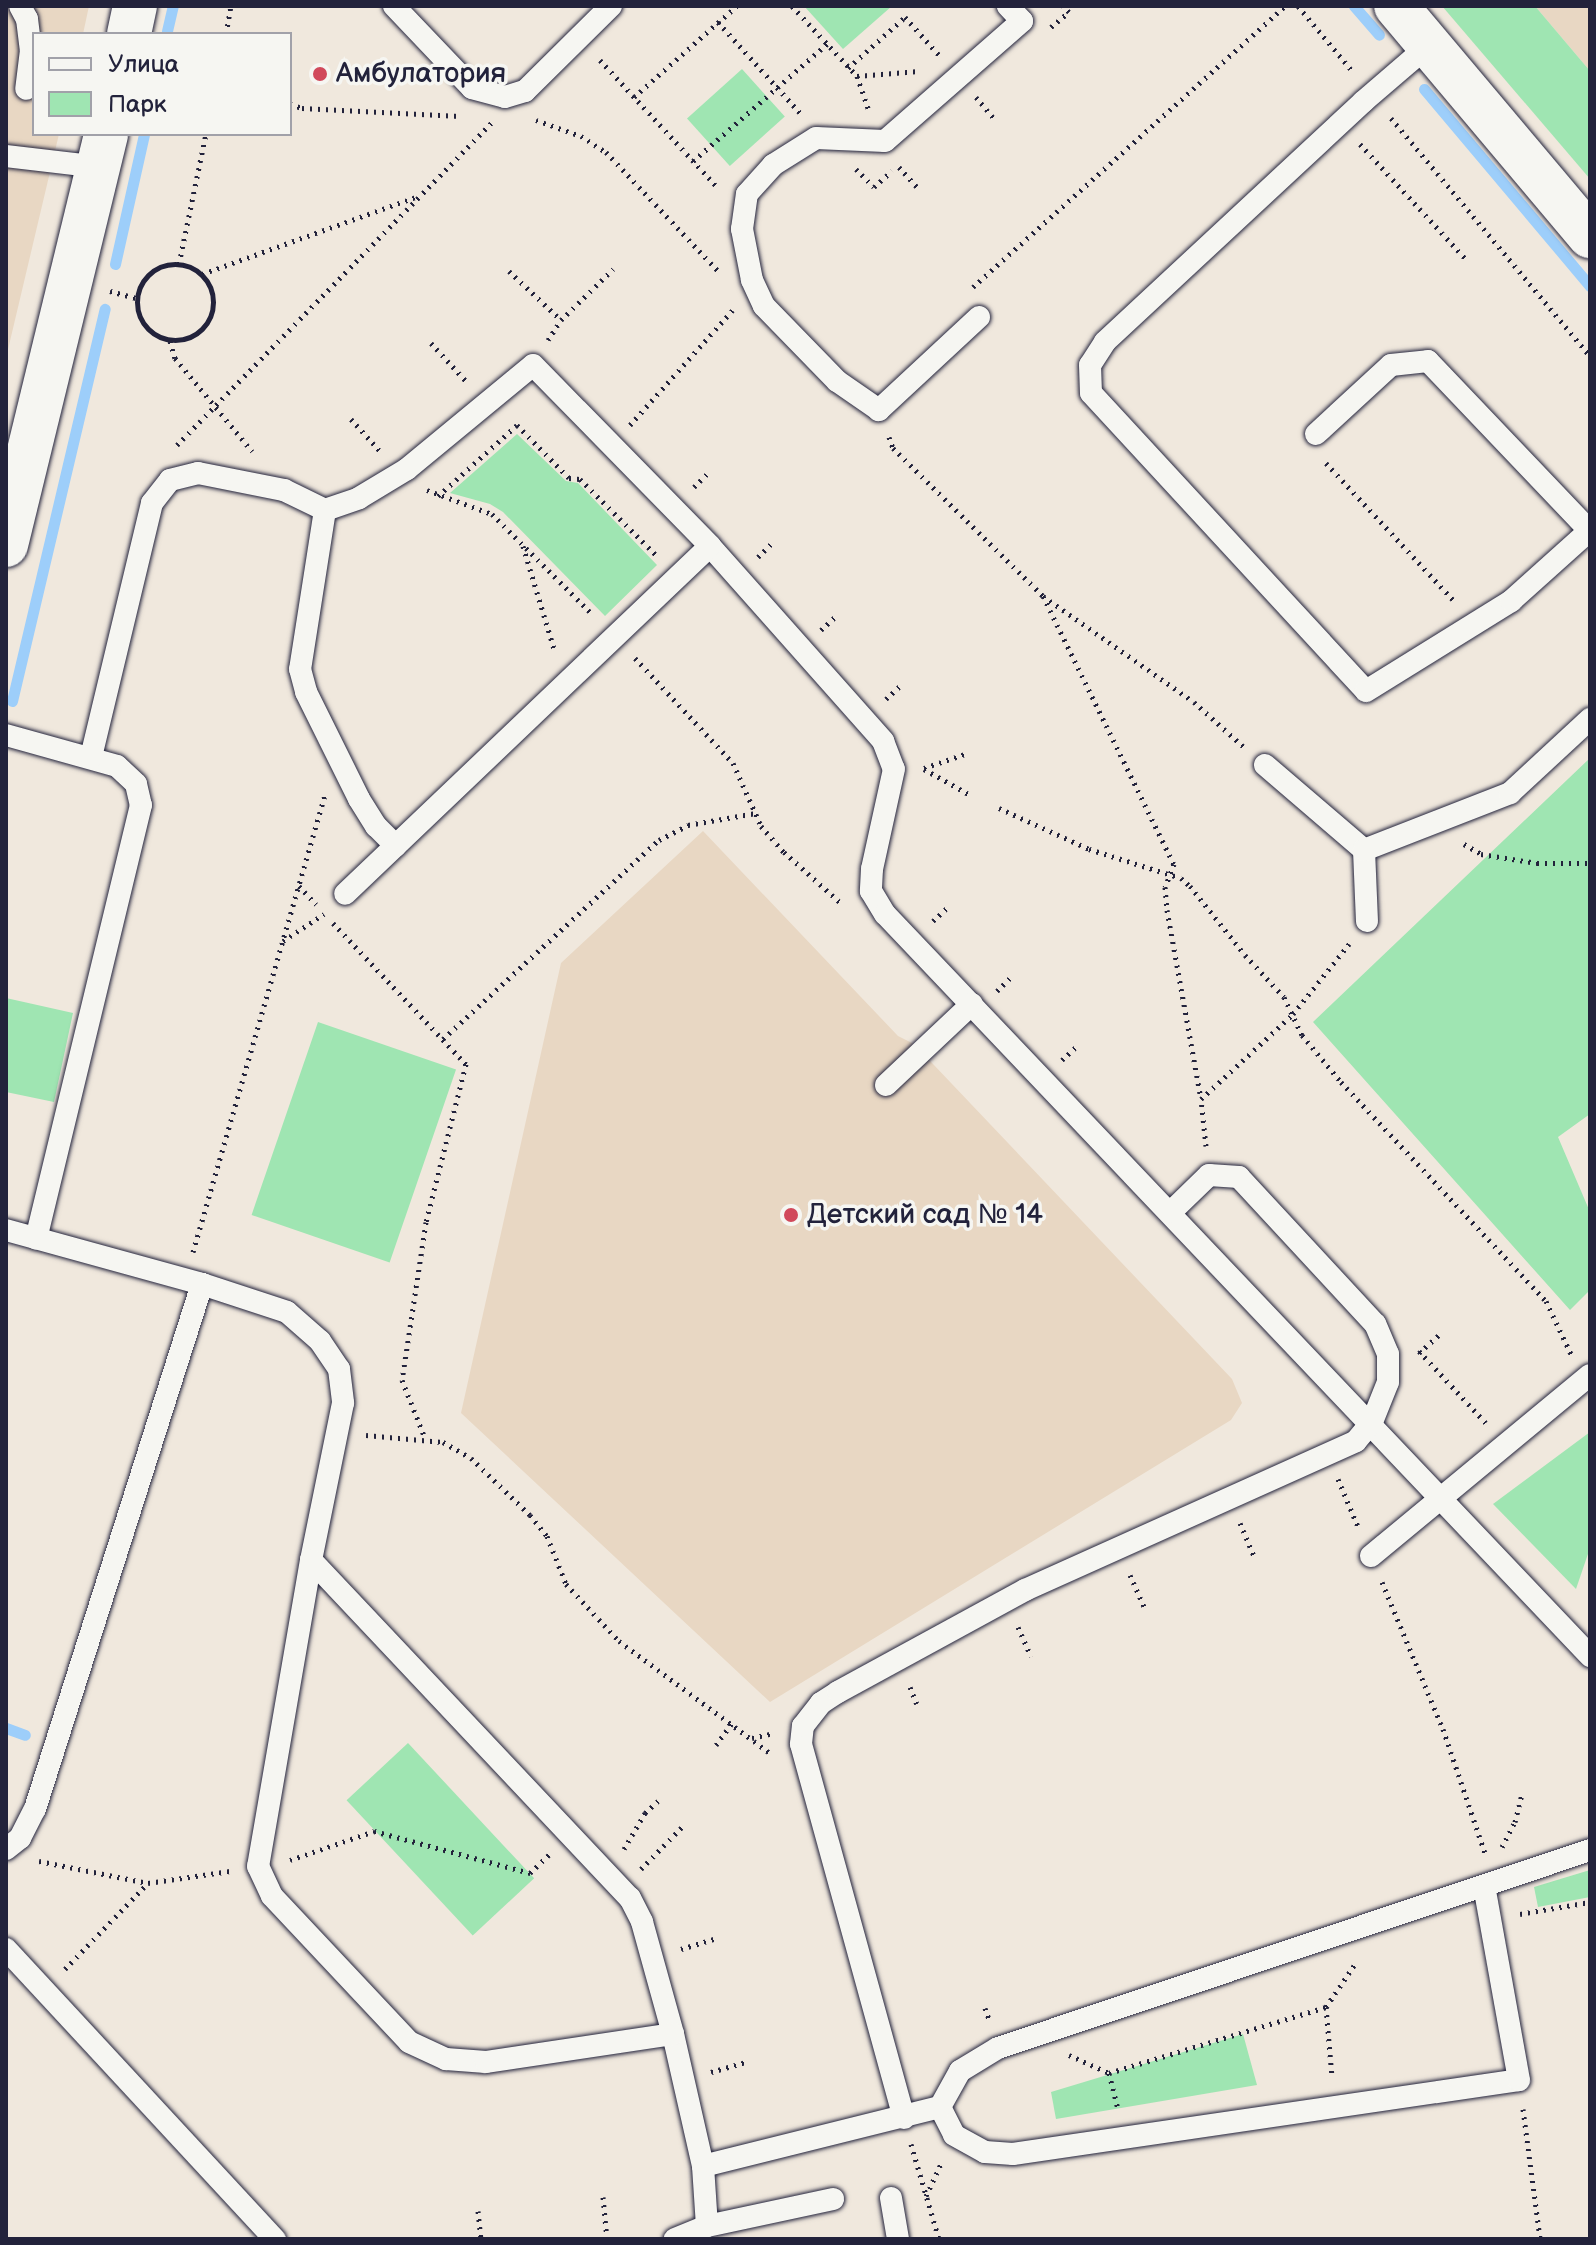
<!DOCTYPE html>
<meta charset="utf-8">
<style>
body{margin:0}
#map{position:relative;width:1596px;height:2245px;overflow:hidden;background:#f0e8dd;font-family:"Balsamiq Sans",sans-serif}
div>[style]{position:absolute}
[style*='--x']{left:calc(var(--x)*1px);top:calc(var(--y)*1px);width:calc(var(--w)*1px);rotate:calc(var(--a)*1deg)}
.built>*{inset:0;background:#e8d7c3}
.green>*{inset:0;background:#9fe5b2;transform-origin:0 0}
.stream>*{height:11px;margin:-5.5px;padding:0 5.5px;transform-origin:5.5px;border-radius:5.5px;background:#9dcefa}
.path>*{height:5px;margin-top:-2.5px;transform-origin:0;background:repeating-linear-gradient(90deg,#22223b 0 2px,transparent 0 8px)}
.path>.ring{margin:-2.5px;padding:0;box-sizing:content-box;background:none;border:5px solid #22223b;border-radius:50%}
.roads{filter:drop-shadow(0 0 2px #22223b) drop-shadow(0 0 2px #22223b)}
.lane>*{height:22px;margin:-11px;padding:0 11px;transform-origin:11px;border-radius:11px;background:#f6f6f2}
.street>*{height:44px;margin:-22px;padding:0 22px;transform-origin:22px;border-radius:22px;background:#f6f6f2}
.secondary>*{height:44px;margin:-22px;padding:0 22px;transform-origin:22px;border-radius:22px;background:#f6f6f2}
.dots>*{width:22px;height:22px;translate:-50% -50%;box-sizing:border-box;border:4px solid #f6f6f2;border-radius:50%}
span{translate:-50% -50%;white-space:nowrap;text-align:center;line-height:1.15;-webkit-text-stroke:7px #f6f6f2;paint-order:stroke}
.poi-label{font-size:28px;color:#22223b}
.left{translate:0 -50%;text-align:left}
.frame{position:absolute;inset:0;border:8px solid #22223b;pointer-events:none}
.legend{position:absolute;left:32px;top:32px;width:260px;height:104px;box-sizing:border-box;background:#f6f6f2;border:2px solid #a1a1a9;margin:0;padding:10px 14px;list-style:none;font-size:24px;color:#22223b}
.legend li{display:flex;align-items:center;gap:16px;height:40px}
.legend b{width:40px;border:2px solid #a1a1a9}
</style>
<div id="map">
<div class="built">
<i style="clip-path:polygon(6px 6px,89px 6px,83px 34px,34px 34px,34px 134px,59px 134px,6px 358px)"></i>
<i style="clip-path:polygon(1535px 6px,1590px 6px,1590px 71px)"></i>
<i style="clip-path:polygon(703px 831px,898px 1036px,914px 1044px,1232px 1379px,1242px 1403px,1231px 1420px,770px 1702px,461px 1413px,561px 963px)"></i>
</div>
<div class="green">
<i style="clip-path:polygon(804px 6px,892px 6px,843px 49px)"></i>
<i style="clip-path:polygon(1442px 6px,1535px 6px,1590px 71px,1590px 179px)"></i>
<i style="left:742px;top:69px;width:64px;height:74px;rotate:48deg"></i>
<i style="clip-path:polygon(517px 434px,566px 481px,578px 483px,657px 565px,605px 616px,503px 512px,490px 504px,450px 493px)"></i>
<i style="clip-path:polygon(1590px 758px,1590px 1114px,1558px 1137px,1590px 1212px,1590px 1290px,1570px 1310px,1313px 1022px)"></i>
<i style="clip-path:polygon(6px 998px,73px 1013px,54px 1102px,6px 1092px)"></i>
<i style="left:318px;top:1022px;width:146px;height:204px;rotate:19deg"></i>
<i style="clip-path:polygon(1590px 1432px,1590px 1548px,1576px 1589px,1493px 1504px)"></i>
<i style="left:408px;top:1743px;width:185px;height:84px;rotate:47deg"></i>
<i style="clip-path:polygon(1590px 1870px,1590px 1897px,1538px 1907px,1534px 1887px)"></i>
<i style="clip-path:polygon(1243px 2034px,1257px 2085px,1056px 2119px,1051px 2092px)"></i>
</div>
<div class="stream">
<i style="--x:1354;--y:6;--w:38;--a:49"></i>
<i style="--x:167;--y:31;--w:26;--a:-77"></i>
<i style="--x:1424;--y:89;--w:258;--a:49.9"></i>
<i style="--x:115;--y:264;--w:133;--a:-77.4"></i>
<i style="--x:12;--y:701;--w:403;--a:-76.7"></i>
<i style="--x:6;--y:1728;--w:20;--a:20"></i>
</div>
<div class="path">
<i style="--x:792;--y:6;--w:96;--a:47.1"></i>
<i style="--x:857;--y:76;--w:37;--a:71"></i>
<i style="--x:1298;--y:6;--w:87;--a:50.1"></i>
<i style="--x:718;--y:22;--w:124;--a:47.9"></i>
<i style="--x:1051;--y:27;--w:23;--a:-40"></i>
<i style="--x:1069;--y:12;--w:8;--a:-135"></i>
<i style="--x:226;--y:34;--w:28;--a:-80"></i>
<i style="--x:600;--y:60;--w:174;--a:47.3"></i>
<i style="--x:848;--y:68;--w:76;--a:-41.8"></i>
<i style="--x:905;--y:17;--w:51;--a:48.2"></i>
<i style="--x:857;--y:76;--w:62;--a:-4.6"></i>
<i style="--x:634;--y:97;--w:137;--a:-41.5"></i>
<i style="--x:976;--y:97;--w:31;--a:50"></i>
<i style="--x:290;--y:104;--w:13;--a:18"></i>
<i style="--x:302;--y:108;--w:158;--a:2.9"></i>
<i style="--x:1391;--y:118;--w:310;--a:50.1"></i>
<i style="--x:536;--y:120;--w:48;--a:19.6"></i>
<i style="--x:581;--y:136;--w:30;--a:33"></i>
<i style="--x:606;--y:152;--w:165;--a:46.7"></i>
<i style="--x:1360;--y:144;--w:155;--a:47.4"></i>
<i style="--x:693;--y:161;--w:178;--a:-41.1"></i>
<i style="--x:899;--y:167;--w:31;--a:48"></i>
<i style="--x:856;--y:169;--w:25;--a:45"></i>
<i style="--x:874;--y:187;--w:24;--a:-42"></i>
<i style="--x:179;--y:264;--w:133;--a:-78.3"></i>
<i class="ring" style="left:137px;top:264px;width:71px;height:71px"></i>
<i style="--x:509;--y:271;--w:71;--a:43.3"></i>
<i style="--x:202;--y:274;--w:231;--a:-19.8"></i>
<i style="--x:973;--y:287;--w:420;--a:-42"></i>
<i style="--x:110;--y:291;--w:27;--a:15"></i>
<i style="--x:548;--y:340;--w:24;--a:-57"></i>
<i style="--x:561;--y:320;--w:73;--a:-44.4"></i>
<i style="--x:170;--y:341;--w:18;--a:74"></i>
<i style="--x:175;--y:358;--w:121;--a:50.4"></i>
<i style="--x:431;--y:343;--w:52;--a:47.4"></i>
<i style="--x:351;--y:419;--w:43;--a:47.8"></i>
<i style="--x:630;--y:425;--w:154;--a:-48.2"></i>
<i style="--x:889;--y:437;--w:12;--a:70"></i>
<i style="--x:893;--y:448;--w:211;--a:44.6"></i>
<i style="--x:1043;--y:596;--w:184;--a:35.1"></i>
<i style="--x:1194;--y:702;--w:67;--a:42"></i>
<i style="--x:177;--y:445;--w:450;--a:-45.7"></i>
<i style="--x:1326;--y:463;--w:190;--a:47.1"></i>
<i style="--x:694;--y:487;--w:18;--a:-45"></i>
<i style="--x:427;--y:490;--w:69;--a:20.3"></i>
<i style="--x:492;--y:514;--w:144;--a:45"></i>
<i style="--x:438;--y:496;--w:106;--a:-41.9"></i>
<i style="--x:517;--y:425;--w:74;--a:45.5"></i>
<i style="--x:569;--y:478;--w:11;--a:5"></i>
<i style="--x:580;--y:479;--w:109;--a:45"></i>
<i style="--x:523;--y:546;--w:111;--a:73.2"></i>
<i style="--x:758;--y:557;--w:20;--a:-45"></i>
<i style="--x:1043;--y:596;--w:298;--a:64"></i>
<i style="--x:1174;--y:864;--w:25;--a:111"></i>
<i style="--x:1165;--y:887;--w:23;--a:85"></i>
<i style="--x:1167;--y:910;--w:192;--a:79.8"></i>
<i style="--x:821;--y:630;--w:23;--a:-43"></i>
<i style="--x:635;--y:658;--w:144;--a:47"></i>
<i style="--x:733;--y:763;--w:69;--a:66"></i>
<i style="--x:761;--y:826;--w:35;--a:49"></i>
<i style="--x:784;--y:852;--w:78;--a:41.9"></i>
<i style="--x:886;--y:699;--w:23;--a:-43"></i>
<i style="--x:924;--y:768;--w:46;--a:-18.8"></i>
<i style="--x:924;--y:769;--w:55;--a:29.4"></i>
<i style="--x:999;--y:808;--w:99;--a:24.5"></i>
<i style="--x:1089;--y:849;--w:96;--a:17.5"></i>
<i style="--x:1181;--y:878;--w:12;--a:42"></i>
<i style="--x:1190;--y:886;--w:88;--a:51.4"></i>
<i style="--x:1245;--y:955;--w:57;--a:47.1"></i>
<i style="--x:1284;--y:997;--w:42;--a:64.7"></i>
<i style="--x:1302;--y:1035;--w:61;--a:50.3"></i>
<i style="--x:1341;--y:1082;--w:300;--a:46.9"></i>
<i style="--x:1546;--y:1301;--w:59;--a:64.7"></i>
<i style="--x:1464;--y:844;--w:20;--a:30"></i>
<i style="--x:1481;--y:854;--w:57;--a:9.1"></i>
<i style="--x:1537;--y:863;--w:53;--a:0"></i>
<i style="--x:299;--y:886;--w:25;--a:47"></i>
<i style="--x:933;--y:921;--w:19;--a:-43"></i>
<i style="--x:333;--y:923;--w:194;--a:46.7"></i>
<i style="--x:466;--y:1064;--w:163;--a:104.2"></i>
<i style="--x:426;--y:1222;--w:160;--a:98.6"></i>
<i style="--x:402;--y:1380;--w:62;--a:68.4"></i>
<i style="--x:283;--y:941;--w:49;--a:-33.4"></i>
<i style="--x:997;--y:991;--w:20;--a:-45"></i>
<i style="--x:443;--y:1039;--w:294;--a:-42.7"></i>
<i style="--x:659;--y:840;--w:33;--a:-27"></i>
<i style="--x:688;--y:825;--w:69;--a:-10"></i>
<i style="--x:1062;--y:1060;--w:19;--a:-43"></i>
<i style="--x:1206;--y:1146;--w:47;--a:-96.1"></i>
<i style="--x:1201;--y:1099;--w:125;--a:-42.7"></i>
<i style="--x:1293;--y:1014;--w:90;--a:-51.3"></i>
<i style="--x:193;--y:1252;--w:475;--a:-73.9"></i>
<i style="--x:1419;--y:1351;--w:98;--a:47.1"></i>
<i style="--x:1419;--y:1353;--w:27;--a:-42"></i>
<i style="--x:366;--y:1435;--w:77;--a:5.2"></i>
<i style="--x:443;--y:1442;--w:32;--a:30"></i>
<i style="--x:471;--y:1458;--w:82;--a:44"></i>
<i style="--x:530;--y:1515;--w:27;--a:51"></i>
<i style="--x:547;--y:1536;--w:52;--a:68.4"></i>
<i style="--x:566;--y:1584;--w:78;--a:47.1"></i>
<i style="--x:619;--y:1641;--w:189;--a:36.6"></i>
<i style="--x:1338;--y:1479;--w:54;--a:67.2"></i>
<i style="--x:1240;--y:1523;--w:39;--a:67"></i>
<i style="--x:1130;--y:1575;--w:35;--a:66"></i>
<i style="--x:1382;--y:1582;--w:159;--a:67.5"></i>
<i style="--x:1443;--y:1729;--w:131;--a:71.3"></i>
<i style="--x:1018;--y:1627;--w:32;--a:66"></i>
<i style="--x:910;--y:1687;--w:18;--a:68"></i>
<i style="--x:752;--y:1738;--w:23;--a:-13"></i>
<i style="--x:716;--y:1745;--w:27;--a:-54"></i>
<i style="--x:1502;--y:1847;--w:28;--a:-63"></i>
<i style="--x:1515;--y:1822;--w:30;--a:-76"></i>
<i style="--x:624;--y:1849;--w:42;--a:-59.7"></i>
<i style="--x:645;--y:1813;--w:18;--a:-43"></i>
<i style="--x:290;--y:1860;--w:89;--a:-19"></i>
<i style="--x:374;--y:1831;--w:162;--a:15.1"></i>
<i style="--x:530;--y:1873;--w:29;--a:-44"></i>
<i style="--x:39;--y:1861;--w:111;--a:11.4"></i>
<i style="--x:148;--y:1883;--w:83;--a:-8.3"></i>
<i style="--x:641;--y:1869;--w:59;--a:-45.7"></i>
<i style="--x:1520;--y:1914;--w:71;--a:-9.7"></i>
<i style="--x:681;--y:1949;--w:38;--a:-17"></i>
<i style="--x:65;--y:1969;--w:118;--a:-46"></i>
<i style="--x:1326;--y:2007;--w:70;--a:85.1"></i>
<i style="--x:985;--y:2008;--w:15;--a:70"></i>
<i style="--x:1069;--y:2055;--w:44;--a:24.2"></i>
<i style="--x:1109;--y:2073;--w:227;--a:-16.9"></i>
<i style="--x:1326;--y:2007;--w:55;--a:-56"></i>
<i style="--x:711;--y:2072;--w:35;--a:-16"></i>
<i style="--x:1109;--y:2073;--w:37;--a:76"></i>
<i style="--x:1523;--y:2109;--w:131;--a:82.5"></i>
<i style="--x:911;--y:2144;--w:99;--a:73.6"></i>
<i style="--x:926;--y:2196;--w:38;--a:-65"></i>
<i style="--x:603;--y:2197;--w:42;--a:84.6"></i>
<i style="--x:478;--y:2211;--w:28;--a:84"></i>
</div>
<div class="roads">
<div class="lane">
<i style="--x:20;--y:6;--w:15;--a:62"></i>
<i style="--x:27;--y:19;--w:31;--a:83"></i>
<i style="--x:31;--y:50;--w:39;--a:97"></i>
<i style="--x:394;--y:6;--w:113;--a:46.4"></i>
<i style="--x:472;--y:88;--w:34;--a:15"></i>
<i style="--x:505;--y:97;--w:21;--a:-17"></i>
<i style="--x:525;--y:91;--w:121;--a:-44.7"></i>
<i style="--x:1429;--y:45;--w:86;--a:139.3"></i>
<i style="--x:1364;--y:101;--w:354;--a:137.1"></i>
<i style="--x:1105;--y:342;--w:27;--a:123"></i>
<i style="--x:1090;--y:365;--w:28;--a:88"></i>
<i style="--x:1091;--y:393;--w:405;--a:47.3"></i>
<i style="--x:1366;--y:691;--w:171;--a:-31.8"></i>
<i style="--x:1511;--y:601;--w:106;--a:-41.9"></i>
<i style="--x:6;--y:156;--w:94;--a:6.7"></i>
<i style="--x:979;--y:317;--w:137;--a:137.1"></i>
<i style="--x:879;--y:410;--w:51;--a:-145.4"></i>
<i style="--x:837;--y:381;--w:105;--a:-134.2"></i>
<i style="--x:764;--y:306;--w:29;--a:-115"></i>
<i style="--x:752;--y:280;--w:52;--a:-101.1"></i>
<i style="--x:742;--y:229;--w:35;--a:-82"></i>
<i style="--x:747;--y:194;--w:39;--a:-48"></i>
<i style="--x:773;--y:165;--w:51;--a:-32.1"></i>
<i style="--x:816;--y:138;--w:69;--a:2.5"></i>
<i style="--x:885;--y:141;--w:182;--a:-41.2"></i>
<i style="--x:1022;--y:21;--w:21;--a:-133"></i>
<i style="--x:1316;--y:434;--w:102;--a:-42.6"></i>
<i style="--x:1391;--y:365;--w:37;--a:-6"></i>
<i style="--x:1428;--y:361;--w:233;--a:46.4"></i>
<i style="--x:325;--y:510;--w:161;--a:98.9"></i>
<i style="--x:300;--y:669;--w:24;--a:75"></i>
<i style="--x:306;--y:692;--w:119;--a:63.6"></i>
<i style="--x:359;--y:799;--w:32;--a:58"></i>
<i style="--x:376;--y:826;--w:28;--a:45"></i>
<i style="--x:710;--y:546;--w:261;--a:48.4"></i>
<i style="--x:883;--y:741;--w:30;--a:69"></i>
<i style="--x:894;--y:769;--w:102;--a:102.4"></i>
<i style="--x:872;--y:869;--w:22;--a:93"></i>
<i style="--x:871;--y:891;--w:27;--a:59"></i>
<i style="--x:885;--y:914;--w:1024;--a:46.46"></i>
<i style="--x:6;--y:735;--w:115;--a:15.6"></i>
<i style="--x:117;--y:766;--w:26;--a:43"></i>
<i style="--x:136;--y:784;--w:22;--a:77"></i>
<i style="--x:141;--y:805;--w:446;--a:103.6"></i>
<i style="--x:91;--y:757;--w:261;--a:-76.5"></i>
<i style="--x:152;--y:503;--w:29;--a:-52"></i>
<i style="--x:170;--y:480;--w:29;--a:-14"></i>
<i style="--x:198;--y:473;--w:88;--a:11.2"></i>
<i style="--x:284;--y:490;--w:46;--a:26"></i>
<i style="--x:325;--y:510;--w:36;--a:-19"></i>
<i style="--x:359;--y:498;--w:56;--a:-31.1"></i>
<i style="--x:407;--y:469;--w:163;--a:-39.5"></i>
<i style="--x:533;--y:365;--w:253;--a:45.6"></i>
<i style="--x:710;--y:546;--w:504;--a:136.37"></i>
<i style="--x:1265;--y:765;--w:130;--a:40.6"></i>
<i style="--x:1364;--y:850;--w:71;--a:87.6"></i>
<i style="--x:1364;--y:850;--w:157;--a:-21.3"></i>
<i style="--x:1510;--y:793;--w:109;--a:-42.8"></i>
<i style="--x:886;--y:1085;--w:118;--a:-43.3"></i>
<i style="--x:6;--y:1230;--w:203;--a:15.4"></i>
<i style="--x:202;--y:1284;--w:89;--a:18.2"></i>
<i style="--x:287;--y:1312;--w:44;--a:41.3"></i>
<i style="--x:320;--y:1341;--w:34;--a:56"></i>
<i style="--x:339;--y:1369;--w:34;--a:83"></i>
<i style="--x:343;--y:1403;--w:160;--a:101.5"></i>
<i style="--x:311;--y:1560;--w:465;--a:46.7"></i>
<i style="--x:630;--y:1898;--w:27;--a:63"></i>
<i style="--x:642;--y:1922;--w:116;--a:74.5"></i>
<i style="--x:673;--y:2034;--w:135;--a:77.2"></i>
<i style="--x:703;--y:2166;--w:60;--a:86.2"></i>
<i style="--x:707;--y:2226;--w:35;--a:158"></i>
<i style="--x:1371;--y:1556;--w:284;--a:-39.6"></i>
<i style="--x:311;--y:1560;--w:311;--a:99.8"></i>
<i style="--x:258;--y:1866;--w:33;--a:65"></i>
<i style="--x:272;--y:1896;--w:200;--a:46.8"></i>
<i style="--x:409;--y:2042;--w:41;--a:24.7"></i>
<i style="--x:446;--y:2059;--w:40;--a:4.3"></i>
<i style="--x:486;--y:2062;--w:189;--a:-8.5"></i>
<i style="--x:6;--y:1849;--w:18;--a:-38"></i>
<i style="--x:20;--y:1838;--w:33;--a:-63"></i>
<i style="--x:35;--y:1809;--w:551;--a:-72.35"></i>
<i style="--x:6;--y:1949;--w:396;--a:47.2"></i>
<i style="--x:940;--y:2107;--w:31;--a:63"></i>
<i style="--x:954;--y:2135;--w:35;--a:29"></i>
<i style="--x:985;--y:2152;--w:28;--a:4"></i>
<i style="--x:1013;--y:2154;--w:511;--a:-8.32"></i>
<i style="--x:1519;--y:2080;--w:197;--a:-100.2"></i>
<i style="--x:904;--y:2118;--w:388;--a:-105.4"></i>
<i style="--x:801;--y:1744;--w:18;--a:-84"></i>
<i style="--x:803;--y:1726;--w:29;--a:-52"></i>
<i style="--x:821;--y:1703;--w:20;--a:-33"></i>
<i style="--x:838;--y:1692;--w:213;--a:-28.6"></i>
<i style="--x:1025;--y:1590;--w:363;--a:-24.2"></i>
<i style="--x:1356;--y:1441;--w:25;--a:-50"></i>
<i style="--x:1372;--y:1422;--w:43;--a:-68.2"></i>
<i style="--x:1388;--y:1382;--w:28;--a:-90"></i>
<i style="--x:1388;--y:1354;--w:33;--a:-113"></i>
<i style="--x:1375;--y:1324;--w:200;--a:-132.8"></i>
<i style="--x:1239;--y:1177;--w:30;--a:-176"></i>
<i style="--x:1209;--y:1175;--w:53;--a:135.8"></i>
<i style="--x:703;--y:2166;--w:244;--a:-14"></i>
<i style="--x:940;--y:2107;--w:41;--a:-60.9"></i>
<i style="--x:960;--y:2071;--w:44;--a:-31.2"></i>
<i style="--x:998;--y:2048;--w:624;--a:-18.49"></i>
<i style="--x:891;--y:2198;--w:42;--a:80.3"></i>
<i style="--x:707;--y:2226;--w:129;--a:-12.1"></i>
</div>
<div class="street">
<i style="--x:1396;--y:6;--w:301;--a:49.9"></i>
</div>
<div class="secondary">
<i style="--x:129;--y:34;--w:29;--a:-78"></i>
<i style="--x:6;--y:545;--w:423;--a:-76.3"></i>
</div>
</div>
<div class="dots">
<i style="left:320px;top:74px;background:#d1495b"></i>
<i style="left:791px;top:1215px;background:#d1495b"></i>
</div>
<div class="poi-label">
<span class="left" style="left:336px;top:74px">Амбулатория</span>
<span class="left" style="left:807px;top:1215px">Детский сад № 14</span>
</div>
<div class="frame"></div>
<ul class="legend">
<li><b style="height:10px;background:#f6f6f2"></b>Улица</li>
<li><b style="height:22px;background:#9fe5b2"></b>Парк</li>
</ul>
</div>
